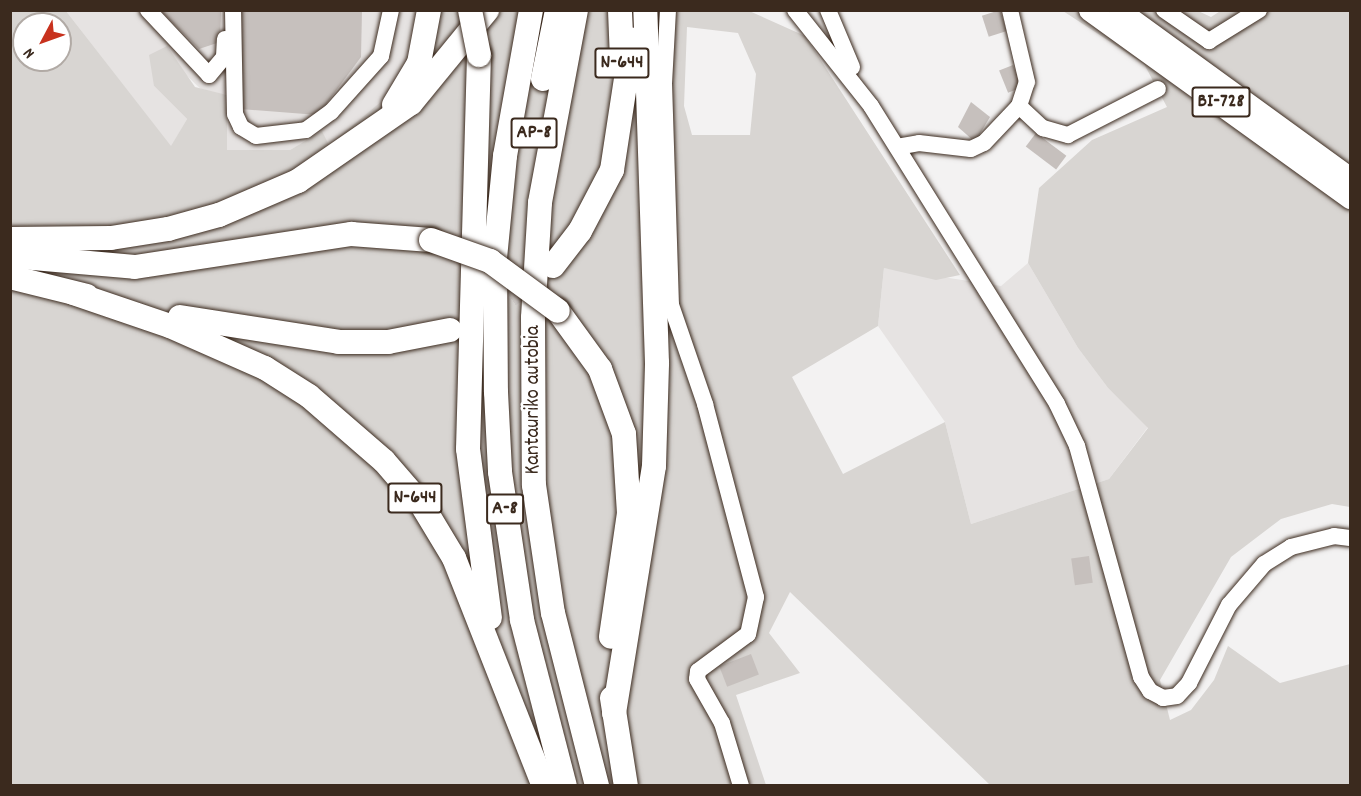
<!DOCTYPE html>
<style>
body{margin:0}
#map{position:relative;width:1361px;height:796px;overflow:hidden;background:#f3f2f2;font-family:Dekko,sans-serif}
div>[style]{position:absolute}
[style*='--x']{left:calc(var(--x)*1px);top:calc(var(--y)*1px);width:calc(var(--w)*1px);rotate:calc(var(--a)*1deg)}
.built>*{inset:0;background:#e6e3e2}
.green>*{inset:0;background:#d8d5d2}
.building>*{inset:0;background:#c6c0bd;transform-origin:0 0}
.highway-tunnel>*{height:24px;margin-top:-12px;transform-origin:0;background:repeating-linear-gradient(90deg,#cecac8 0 24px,transparent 0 36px)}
.roads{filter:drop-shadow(0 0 2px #3b2a1e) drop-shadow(0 0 2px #3b2a1e)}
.minor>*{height:16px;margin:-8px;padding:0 8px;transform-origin:8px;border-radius:8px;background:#fff}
.major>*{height:21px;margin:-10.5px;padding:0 10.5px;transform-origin:10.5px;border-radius:10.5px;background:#fff}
.highway>*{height:24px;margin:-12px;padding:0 12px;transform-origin:12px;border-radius:12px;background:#fff}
.bridges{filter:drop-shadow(0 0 2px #3b2a1e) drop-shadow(0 0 2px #3b2a1e)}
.highway-bridge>*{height:24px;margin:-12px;padding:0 12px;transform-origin:12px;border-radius:12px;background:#fff}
span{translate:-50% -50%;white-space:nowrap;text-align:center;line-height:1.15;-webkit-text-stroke:5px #fff;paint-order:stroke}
.shield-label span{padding:2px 4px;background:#fff;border:2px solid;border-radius:4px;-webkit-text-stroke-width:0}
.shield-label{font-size:20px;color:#3b2a1e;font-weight:700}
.street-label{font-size:21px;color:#3b2a1e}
.frame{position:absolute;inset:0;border:12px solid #3b2a1e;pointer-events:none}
.north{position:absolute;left:12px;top:12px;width:60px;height:60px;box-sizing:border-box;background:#fff;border:2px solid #b1aaa5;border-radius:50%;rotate:229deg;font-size:16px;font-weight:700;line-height:24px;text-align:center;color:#3b2a1e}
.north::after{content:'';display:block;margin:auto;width:21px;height:27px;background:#c8321e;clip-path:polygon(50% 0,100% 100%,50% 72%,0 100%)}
</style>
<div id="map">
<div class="built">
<i style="clip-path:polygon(66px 11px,419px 11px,416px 39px,389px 95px,329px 146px,322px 132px,290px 150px,227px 150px,227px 95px,203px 91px,186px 75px,154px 86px,187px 119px,171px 147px)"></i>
<i style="clip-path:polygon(1028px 263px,1078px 348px,1108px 388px,1148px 427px,1109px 479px,971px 524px,945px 422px,878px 326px,884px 268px,1001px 286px)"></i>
</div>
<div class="green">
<i style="clip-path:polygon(evenodd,747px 10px,805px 36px,960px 275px,936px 280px,884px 268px,878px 326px,792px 377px,843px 474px,945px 422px,971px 524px,1109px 479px,1148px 428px,1108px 388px,1078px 348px,1028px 263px,1039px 188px,1092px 140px,1167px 107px,1144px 64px,1063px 11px,1196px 10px,1211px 17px,1222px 10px,1350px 11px,1350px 507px,1332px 504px,1281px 519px,1231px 557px,1160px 680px,1170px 720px,1191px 710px,1214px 680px,1228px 646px,1280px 683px,1350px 664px,1350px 785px,990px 785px,790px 592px,769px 633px,800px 673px,736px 695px,766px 785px,11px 785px,10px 11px,66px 11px,171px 146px,187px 119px,154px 86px,149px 55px,167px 46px,195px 87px,227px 95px,227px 150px,290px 150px,322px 131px,329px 145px,389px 95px,416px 39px,419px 11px,747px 10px,24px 24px,60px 24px,60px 60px,24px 60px,24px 24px,747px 10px,687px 27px,738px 33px,756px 74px,750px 135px,692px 135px,684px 106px,687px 27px)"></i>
</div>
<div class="building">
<i style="clip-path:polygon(160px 10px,221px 10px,220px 42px,199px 49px)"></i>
<i style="clip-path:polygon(242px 10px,362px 10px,361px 57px,318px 115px,240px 109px)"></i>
<i style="left:1000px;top:10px;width:22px;height:19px;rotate:72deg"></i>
<i style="left:1013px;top:65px;width:24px;height:15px;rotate:68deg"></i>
<i style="clip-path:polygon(971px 102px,990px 117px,975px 142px,958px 127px)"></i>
<i style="left:1036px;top:133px;width:38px;height:17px;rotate:37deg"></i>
<i style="left:1089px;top:556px;width:27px;height:18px;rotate:82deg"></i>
<i style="left:751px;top:654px;width:22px;height:34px;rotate:69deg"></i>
</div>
<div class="highway-tunnel">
<i style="--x:479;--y:315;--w:73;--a:-33.3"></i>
</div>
<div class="roads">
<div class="minor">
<i style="--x:148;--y:10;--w:89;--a:46.8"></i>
<i style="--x:209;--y:75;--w:23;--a:-50"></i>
<i style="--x:224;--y:57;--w:18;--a:-87"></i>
<i style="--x:233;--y:10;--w:104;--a:88.9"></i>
<i style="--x:235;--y:114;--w:14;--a:65"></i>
<i style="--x:241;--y:127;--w:17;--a:31"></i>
<i style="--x:256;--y:136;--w:50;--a:-6.8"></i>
<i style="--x:306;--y:130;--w:31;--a:-36"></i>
<i style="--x:331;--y:112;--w:75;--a:-48.2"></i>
<i style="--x:381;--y:56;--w:47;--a:-77.7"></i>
<i style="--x:668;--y:10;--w:73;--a:93.1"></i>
<i style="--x:664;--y:83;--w:222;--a:88.2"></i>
<i style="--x:671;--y:305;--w:105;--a:71"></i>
<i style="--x:705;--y:404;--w:200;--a:75.2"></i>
<i style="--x:756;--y:597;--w:38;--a:102"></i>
<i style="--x:748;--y:634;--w:62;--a:143.5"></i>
<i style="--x:698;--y:671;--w:8;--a:97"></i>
<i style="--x:697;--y:679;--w:51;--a:60.4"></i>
<i style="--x:722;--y:723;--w:66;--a:73.2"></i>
<i style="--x:795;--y:10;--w:122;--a:51.6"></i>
<i style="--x:871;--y:106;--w:351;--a:58"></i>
<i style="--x:1057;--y:404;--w:47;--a:64.5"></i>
<i style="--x:1077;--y:446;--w:240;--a:74.5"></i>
<i style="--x:1141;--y:677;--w:17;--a:57"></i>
<i style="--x:1150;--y:691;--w:15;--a:28"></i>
<i style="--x:1163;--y:698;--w:14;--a:-8"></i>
<i style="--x:1177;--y:696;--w:18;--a:-47"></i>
<i style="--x:1189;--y:683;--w:88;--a:-62.9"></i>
<i style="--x:1229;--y:605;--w:54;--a:-49.5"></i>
<i style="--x:1264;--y:564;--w:32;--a:-32"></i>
<i style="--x:1291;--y:547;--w:44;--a:-14.3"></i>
<i style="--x:1334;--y:536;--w:16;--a:7"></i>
<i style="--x:828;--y:10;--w:62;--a:67.2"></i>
<i style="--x:1164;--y:10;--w:55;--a:34.6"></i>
<i style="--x:1209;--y:41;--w:59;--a:-31.8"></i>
<i style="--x:1019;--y:106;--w:33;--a:43"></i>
<i style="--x:1043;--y:128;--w:26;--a:16"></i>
<i style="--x:1068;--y:135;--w:101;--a:-27.1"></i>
<i style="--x:897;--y:147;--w:22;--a:-10"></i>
<i style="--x:919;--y:143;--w:52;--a:6.6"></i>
<i style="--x:971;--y:149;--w:14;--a:-25"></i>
<i style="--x:984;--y:143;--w:51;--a:-46.6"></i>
<i style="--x:1019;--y:106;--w:25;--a:-72"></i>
<i style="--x:1027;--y:82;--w:74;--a:-103.3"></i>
</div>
<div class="major">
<i style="--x:1089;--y:10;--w:322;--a:35.8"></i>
<i style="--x:1119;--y:10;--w:286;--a:36"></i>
</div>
<div class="highway">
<i style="--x:531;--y:10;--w:148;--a:100.1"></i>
<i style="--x:505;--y:156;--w:102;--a:95.6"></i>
<i style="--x:495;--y:258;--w:134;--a:89.6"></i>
<i style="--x:496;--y:392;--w:80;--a:87.1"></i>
<i style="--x:500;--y:472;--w:150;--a:81.5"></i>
<i style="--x:522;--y:620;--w:171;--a:75.5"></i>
<i style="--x:576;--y:10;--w:196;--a:100.6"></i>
<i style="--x:540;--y:203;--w:115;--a:93.5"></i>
<i style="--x:533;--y:318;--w:167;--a:89.7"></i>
<i style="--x:534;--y:485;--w:129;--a:81.6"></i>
<i style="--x:553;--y:613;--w:179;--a:75.7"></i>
<i style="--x:620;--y:10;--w:50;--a:87.7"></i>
<i style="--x:479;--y:55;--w:394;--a:91.6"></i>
<i style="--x:468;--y:449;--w:170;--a:82.6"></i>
<i style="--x:543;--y:79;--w:70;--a:-78.5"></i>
<i style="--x:394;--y:105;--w:49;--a:-59.2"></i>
<i style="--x:419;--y:63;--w:54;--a:-79.3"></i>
<i style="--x:10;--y:239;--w:101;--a:-0.6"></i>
<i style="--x:111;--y:238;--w:58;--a:-9"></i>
<i style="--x:168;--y:229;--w:53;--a:-15.4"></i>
<i style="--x:219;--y:215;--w:86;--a:-23.3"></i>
<i style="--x:298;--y:181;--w:137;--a:-34.6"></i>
<i style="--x:411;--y:103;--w:120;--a:-50.7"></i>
<i style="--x:10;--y:256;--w:125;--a:5"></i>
<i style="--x:135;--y:267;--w:219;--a:-8.7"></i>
<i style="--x:351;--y:234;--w:80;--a:4.3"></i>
<i style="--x:553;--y:266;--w:44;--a:-52.4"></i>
<i style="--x:580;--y:231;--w:69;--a:-62.3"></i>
<i style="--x:612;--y:170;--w:132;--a:-81.3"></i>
<i style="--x:10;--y:277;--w:79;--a:13.9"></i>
<i style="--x:73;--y:293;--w:102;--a:18.8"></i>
<i style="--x:170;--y:326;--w:104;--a:23.9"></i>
<i style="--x:265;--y:368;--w:52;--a:32.5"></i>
<i style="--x:309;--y:396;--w:99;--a:40.9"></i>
<i style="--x:384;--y:461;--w:58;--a:49.2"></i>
<i style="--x:422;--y:505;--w:62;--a:58.9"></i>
<i style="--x:454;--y:558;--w:245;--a:68.5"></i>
<i style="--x:558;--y:311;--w:72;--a:54.1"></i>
<i style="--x:600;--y:369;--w:69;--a:69.7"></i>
<i style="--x:624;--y:434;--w:79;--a:86.4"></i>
<i style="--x:629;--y:513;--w:125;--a:98.3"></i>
<i style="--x:180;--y:317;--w:161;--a:8.9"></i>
<i style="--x:339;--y:342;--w:49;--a:0"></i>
<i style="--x:388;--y:342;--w:63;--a:-11"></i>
<i style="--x:612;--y:698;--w:89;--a:81"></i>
<i style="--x:614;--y:713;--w:250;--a:-80.8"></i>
<i style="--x:654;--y:466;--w:103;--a:-88.3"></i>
<i style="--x:657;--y:363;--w:353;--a:-91.9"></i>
</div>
</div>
<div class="bridges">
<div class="highway-bridge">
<i style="--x:470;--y:10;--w:46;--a:78.7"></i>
<i style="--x:431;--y:240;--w:63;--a:19.6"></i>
<i style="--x:490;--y:261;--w:84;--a:36.3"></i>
</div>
</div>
<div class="shield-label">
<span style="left:622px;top:63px">N-644</span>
<span style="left:1221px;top:102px">BI-728</span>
<span style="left:534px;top:133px">AP-8</span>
<span style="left:415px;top:498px">N-644</span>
<span style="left:505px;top:509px">A-8</span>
</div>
<div class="street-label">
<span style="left:534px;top:400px;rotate:-90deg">Kantauriko autobia</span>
</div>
<div class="frame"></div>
<div class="north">N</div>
</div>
